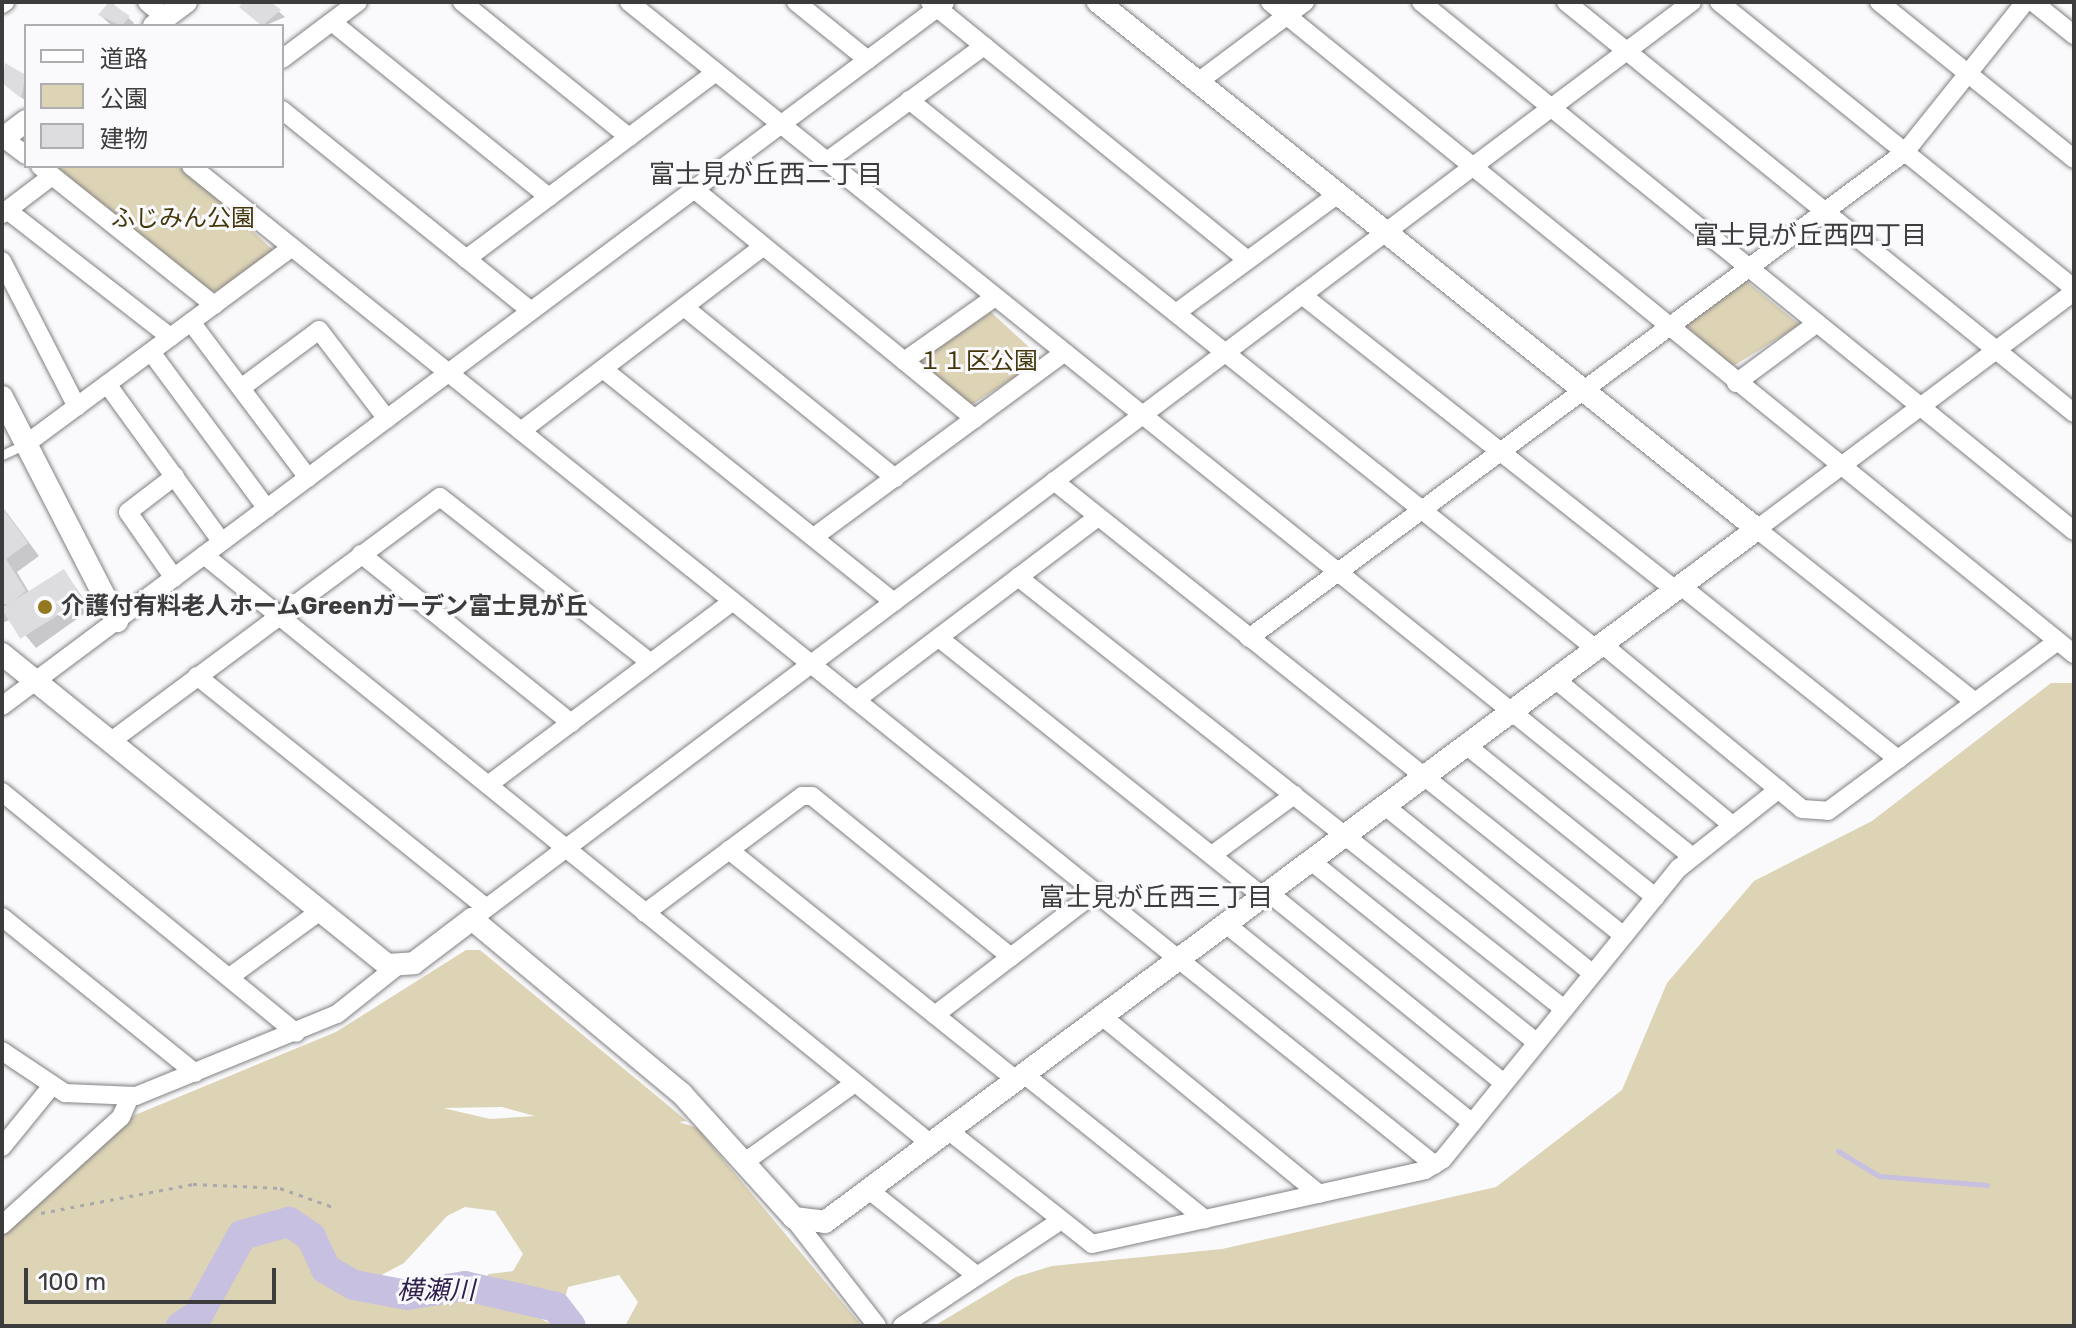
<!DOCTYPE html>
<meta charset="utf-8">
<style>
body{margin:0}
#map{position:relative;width:2076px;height:1328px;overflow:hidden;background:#fafafd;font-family:Rubik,"Noto Sans JP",sans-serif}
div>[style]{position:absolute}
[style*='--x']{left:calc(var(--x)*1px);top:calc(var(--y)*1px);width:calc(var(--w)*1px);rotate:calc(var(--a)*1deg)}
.green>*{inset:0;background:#ddd3b5}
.shadow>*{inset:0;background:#0003}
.stream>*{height:5px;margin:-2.5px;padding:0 2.5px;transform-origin:2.5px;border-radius:2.5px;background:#c7c0e1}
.river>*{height:30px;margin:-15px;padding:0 15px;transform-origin:15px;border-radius:15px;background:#c7c0e1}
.building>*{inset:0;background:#dddcdf;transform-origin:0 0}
.path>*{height:3px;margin-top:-1.5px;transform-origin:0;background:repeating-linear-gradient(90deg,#a9a9ab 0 4px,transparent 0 10px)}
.roads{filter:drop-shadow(0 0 2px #818083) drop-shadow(0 0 2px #818083)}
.service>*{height:9px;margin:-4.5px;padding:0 4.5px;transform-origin:4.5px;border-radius:4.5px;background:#fff}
.minor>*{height:18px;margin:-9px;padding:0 9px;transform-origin:9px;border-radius:9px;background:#fff}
.tertiary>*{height:22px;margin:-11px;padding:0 11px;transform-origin:11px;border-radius:11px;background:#fff}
.dots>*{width:22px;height:22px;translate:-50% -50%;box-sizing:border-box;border:4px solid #fafafd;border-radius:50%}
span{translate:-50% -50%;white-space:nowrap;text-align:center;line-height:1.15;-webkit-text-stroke:6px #fafafd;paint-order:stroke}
.park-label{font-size:24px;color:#44370b}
.poi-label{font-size:24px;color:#3c3c3d;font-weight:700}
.left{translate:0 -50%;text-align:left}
.neighbourhood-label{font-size:26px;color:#3c3c3d}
.water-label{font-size:26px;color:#2f214c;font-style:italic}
.frame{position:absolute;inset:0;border:4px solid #3c3c3d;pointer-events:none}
.legend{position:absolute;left:24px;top:24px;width:260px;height:144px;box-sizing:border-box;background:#fafafd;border:2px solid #aeaeb0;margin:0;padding:10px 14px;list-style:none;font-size:24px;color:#3c3c3d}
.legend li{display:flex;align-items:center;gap:16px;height:40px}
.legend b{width:40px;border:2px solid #aeaeb0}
.scale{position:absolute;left:24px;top:1268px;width:252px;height:36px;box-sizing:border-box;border:4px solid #3c3c3d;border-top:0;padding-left:10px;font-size:24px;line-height:28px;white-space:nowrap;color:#3c3c3d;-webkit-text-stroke:6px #fafafd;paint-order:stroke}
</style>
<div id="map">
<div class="green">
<i style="clip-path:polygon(52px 166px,183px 166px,275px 252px,222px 290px,209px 291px)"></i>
<i style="clip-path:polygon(1745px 280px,1800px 325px,1732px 367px,1684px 324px)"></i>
<i style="clip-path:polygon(991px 312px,1042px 359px,970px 406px,918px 361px)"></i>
<i style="clip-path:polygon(2051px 683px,2074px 683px,2074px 1326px,934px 1326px,1016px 1277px,1052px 1266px,1222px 1249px,1496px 1187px,1622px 1090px,1667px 983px,1754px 881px,1872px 821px)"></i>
<i style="clip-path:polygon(evenodd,466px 950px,480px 950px,687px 1121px,679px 1122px,697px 1128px,862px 1326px,625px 1326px,638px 1302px,619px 1275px,568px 1287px,562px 1311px,522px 1288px,464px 1299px,489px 1274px,513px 1271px,523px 1254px,495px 1211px,465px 1207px,447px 1216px,404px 1263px,372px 1280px,441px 1279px,450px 1282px,439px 1298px,506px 1302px,556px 1326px,2px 1326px,2px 1230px,135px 1115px,336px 1032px,466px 950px,502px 1107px,535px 1116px,490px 1119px,443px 1108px,502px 1107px)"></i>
</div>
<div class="shadow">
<i style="clip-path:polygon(111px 2px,134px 23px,132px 26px,112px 26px,100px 15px)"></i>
<i style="clip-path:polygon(248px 2px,268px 2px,285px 17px,264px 26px,247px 12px)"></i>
<i style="clip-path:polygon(6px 66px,26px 79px,26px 101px,2px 82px)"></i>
<i style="clip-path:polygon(2px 506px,39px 556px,17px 572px,32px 597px,64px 571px,91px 609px,36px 648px,12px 619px,2px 623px)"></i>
</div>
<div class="stream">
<i style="--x:1838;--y:1151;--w:48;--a:31.4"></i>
<i style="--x:1879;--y:1176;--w:108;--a:4.8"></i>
</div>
<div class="river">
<i style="--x:181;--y:1326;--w:20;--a:-33"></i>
<i style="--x:198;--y:1315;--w:91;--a:-61.2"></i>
<i style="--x:242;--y:1235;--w:49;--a:-15.5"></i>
<i style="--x:289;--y:1222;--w:27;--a:34"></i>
<i style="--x:311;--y:1237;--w:35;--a:65"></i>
<i style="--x:326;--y:1269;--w:32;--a:30"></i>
<i style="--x:354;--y:1285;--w:54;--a:10.7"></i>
<i style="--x:407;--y:1295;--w:59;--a:-8.8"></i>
<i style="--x:465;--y:1286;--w:93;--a:13"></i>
<i style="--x:556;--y:1307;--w:24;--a:52"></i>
</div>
<div class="building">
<i style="clip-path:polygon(109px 2px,130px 16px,122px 26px,98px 15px)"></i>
<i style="clip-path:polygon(243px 2px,271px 2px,281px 10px,262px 26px,239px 7px)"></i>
<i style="clip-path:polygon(5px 63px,26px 75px,21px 98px,2px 83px)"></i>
<i style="clip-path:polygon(2px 507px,28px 543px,6px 559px,26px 591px,9px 604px,2px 604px)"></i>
<i style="left:64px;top:569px;width:36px;height:74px;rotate:58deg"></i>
</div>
<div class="path">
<i style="--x:41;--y:1213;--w:155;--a:-10.8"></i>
<i style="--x:193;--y:1184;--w:87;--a:2.6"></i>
<i style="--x:280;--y:1188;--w:59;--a:19.7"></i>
</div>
<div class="roads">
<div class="service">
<i style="--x:2;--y:455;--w:26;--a:-25"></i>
</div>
<div class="minor">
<i style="--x:147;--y:2;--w:23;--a:40"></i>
<i style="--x:462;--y:2;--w:215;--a:39"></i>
<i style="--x:629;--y:2;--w:1363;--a:38.8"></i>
<i style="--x:796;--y:2;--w:92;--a:38.9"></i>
<i style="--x:930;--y:2;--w:409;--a:39.1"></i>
<i style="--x:1270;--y:2;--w:1035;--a:39.04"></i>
<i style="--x:1421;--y:2;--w:840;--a:39.01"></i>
<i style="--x:1566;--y:2;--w:653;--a:38.97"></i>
<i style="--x:1719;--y:2;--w:456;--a:38.9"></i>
<i style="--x:1879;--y:2;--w:250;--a:38.8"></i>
<i style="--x:2033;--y:2;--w:53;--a:38.8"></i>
<i style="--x:2;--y:4;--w:4;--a:-34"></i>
<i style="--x:332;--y:22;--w:279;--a:38.9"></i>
<i style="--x:282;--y:59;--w:95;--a:-36.9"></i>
<i style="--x:1198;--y:82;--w:134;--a:-36.8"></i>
<i style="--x:909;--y:100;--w:879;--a:38.63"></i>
<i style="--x:282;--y:110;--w:320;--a:38.9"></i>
<i style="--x:2;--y:137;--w:30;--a:37"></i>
<i style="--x:827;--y:161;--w:195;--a:-36.2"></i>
<i style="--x:40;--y:166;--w:223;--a:38.6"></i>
<i style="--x:191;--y:166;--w:1595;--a:38.77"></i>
<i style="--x:694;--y:189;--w:363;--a:39.3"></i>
<i style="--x:7;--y:210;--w:207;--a:37.9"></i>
<i style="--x:2;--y:214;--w:63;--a:-37.2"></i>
<i style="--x:466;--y:259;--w:312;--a:-36.8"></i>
<i style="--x:2;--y:261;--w:164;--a:62.8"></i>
<i style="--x:1302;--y:295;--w:476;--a:38.3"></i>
<i style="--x:684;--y:307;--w:272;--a:39"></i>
<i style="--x:1176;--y:313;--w:201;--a:-36.3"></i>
<i style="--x:191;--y:322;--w:195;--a:53.1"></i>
<i style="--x:151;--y:352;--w:195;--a:53.5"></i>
<i style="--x:904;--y:361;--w:111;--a:-35.1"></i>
<i style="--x:603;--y:369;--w:373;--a:38.7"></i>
<i style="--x:1736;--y:383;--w:101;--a:-36.5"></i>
<i style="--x:107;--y:384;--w:195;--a:54"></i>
<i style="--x:241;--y:388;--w:97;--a:-36.6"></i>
<i style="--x:319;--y:330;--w:112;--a:52.6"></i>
<i style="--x:521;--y:431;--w:305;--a:-37.3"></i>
<i style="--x:26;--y:444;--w:331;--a:-36.5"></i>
<i style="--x:1054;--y:481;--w:729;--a:38.6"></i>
<i style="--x:814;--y:537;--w:310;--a:-36.4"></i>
<i style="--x:361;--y:554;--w:270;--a:38.8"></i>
<i style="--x:204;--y:555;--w:936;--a:39.01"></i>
<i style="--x:1018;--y:577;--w:696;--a:38.35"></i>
<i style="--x:174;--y:578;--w:80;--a:-124.9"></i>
<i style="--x:128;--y:512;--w:59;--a:-37.5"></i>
<i style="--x:1681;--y:586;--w:278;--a:38.6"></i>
<i style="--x:939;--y:638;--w:416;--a:38.6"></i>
<i style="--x:1249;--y:638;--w:816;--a:-36.53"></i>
<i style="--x:1905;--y:152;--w:192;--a:-51.3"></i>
<i style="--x:1602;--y:644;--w:259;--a:39.5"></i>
<i style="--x:1802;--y:809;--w:26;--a:4"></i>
<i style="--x:1828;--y:811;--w:284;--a:-36.5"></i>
<i style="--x:197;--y:676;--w:371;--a:38.7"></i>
<i style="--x:1555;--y:679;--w:229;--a:39.5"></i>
<i style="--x:856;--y:700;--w:303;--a:-37.1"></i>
<i style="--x:1975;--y:702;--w:278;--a:-141.6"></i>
<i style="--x:1757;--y:529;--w:396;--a:-36.8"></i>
<i style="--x:2;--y:706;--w:1177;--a:-36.74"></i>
<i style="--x:110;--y:742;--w:411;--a:-36.6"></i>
<i style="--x:440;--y:497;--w:268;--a:38.2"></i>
<i style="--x:1466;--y:745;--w:243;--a:38.8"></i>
<i style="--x:488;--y:785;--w:306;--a:-36.9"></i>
<i style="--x:2;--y:792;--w:380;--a:39.3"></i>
<i style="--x:1385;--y:806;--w:267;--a:38.9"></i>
<i style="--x:729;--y:850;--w:369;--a:38.7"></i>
<i style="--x:1212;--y:855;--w:102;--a:-36.2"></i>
<i style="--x:1311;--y:861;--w:290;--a:38.8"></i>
<i style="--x:1269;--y:893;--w:302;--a:39"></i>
<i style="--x:645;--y:913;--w:196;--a:-36.7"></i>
<i style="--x:802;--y:796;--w:10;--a:0"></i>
<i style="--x:812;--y:796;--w:256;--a:39"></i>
<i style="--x:2;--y:917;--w:248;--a:38.9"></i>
<i style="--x:472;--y:919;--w:1526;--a:-36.93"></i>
<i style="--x:1227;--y:925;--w:315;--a:38.9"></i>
<i style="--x:231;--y:976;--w:110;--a:-36.1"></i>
<i style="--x:935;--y:1015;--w:203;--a:-37.4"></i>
<i style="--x:1103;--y:1017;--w:279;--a:39.3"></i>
<i style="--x:2;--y:1051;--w:76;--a:33.7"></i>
<i style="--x:65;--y:1093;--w:71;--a:2.4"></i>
<i style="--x:136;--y:1096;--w:217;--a:-22.2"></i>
<i style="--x:337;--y:1014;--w:75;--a:-38.5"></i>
<i style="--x:1025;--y:1075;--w:231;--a:38.7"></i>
<i style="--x:949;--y:1131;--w:182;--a:38.3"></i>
<i style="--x:1092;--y:1244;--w:341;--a:-12.5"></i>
<i style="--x:1425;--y:1170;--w:21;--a:-31"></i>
<i style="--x:1443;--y:1159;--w:375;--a:-51"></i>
<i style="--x:1679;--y:868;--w:127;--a:-38.3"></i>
<i style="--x:2;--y:1147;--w:77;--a:-50.8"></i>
<i style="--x:746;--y:1161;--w:134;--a:-35.6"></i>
<i style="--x:869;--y:1190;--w:138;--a:38.5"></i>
<i style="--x:791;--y:1215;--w:140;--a:52.2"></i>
<i style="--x:2;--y:1225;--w:161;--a:-42.2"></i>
<i style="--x:121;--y:1117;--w:22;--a:-66"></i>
<i style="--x:902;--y:1326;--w:190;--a:-33.6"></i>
</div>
<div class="tertiary">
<i style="--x:154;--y:26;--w:40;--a:-37"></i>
<i style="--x:2;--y:139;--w:30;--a:-37"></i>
<i style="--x:2;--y:397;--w:252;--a:62.8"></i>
<i style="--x:2;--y:654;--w:496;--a:38.9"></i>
<i style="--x:388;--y:965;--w:26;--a:-4"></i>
<i style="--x:414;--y:963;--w:73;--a:-37.2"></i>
<i style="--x:472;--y:919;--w:273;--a:39.8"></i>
<i style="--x:682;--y:1094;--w:167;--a:47.9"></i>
<i style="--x:794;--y:1218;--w:31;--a:7"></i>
<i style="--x:825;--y:1222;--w:1161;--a:-36.63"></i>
<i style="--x:1757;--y:529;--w:844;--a:-141.35"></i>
</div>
</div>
<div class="dots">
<i style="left:45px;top:607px;background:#92781e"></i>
</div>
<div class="park-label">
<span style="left:183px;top:219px">ふじみん公園</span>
<span style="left:978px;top:362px">１１区公園</span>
</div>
<div class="poi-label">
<span class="left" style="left:61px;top:607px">介護付有料老人ホームGreenガーデン富士見が丘</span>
</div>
<div class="neighbourhood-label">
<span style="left:766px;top:175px">富士見が丘西二丁目</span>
<span style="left:1810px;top:236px">富士見が丘西四丁目</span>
<span style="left:1156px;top:898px">富士見が丘西三丁目</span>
</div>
<div class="water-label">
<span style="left:436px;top:1291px">横瀬川</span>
</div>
<div class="frame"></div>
<ul class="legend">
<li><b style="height:10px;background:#fff"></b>道路</li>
<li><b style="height:22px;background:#ddd3b5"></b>公園</li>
<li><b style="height:22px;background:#dddcdf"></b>建物</li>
</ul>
<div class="scale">100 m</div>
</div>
